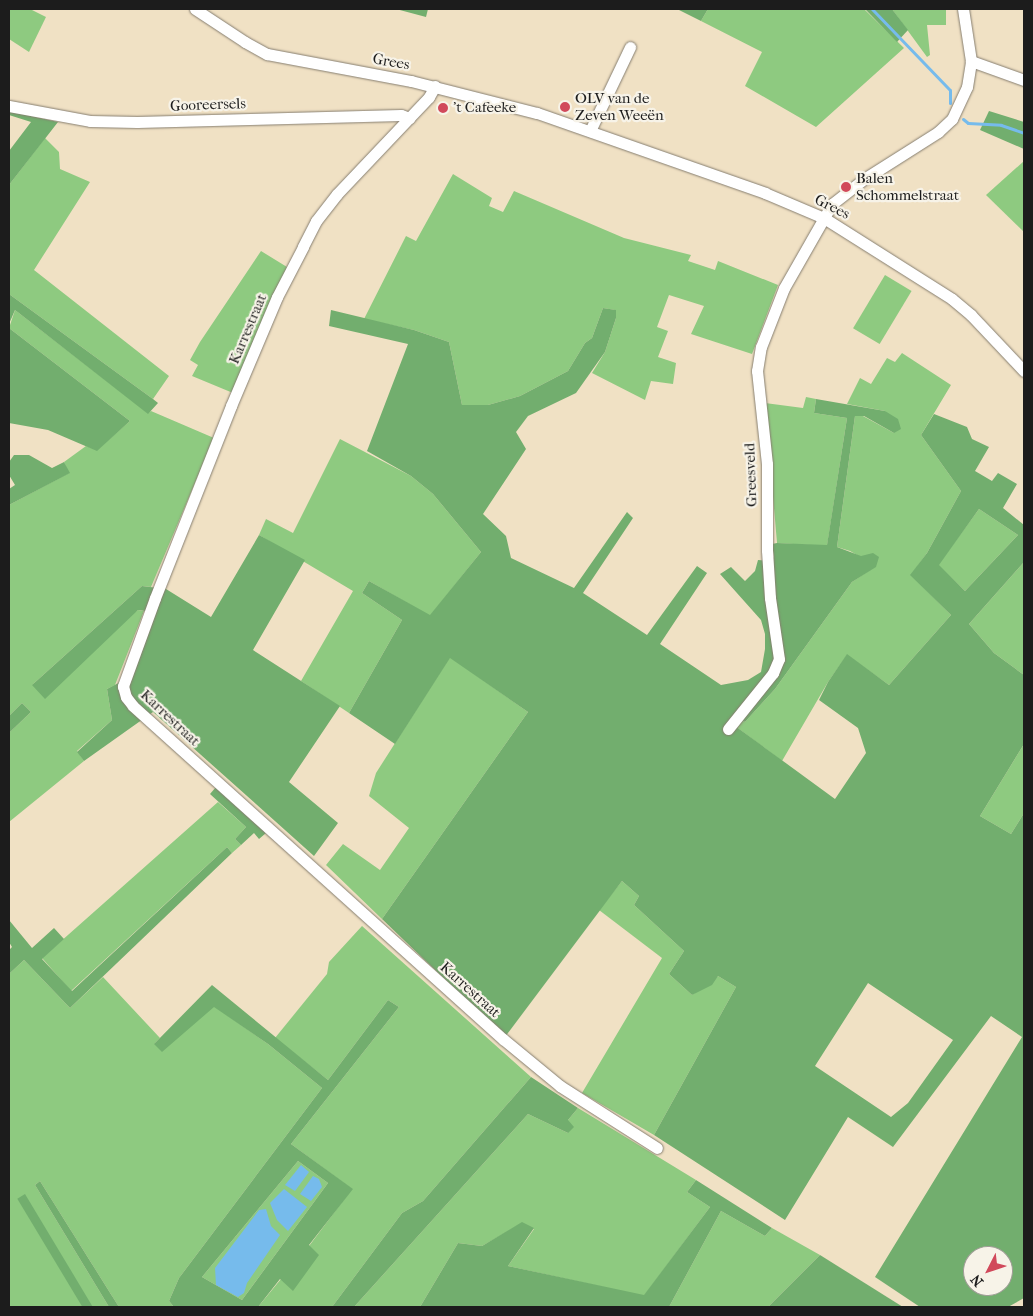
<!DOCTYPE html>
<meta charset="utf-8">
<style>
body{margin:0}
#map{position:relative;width:1033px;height:1316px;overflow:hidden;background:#f0e1c4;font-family:"IM FELL French Canon",serif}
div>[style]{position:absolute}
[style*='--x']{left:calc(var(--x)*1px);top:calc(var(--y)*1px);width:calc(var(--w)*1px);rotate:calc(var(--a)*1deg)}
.green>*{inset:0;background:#8eca80;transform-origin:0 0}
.forest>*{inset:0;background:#72ae6e;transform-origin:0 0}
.water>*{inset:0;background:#76bbec}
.stream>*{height:3px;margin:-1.5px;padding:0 1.5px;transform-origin:1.5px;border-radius:1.5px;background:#76bbec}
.roads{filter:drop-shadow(0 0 1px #867e70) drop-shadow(0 0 1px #867e70)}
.minor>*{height:11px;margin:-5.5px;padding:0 5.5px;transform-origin:5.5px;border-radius:5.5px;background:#fff}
.dots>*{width:14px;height:14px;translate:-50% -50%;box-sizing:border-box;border:2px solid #f7f3e8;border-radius:50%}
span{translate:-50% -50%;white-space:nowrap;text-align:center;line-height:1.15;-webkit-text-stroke:4.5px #f7f3e8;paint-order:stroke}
.street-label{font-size:15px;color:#1c1c1c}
.poi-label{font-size:15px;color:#1c1c1c}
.left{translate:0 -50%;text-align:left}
.frame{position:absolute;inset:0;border:10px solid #1c1c1c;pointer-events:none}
.north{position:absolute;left:963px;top:1246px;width:50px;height:50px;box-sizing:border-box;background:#f7f3e8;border:1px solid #9f9d96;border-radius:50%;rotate:229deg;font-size:14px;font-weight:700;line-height:20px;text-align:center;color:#1c1c1c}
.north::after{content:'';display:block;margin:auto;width:18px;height:22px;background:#d1495b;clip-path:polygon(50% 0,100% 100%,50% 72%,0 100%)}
</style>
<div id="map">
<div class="green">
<i style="clip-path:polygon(9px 9px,30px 9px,46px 17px,29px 52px,9px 39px)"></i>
<i style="clip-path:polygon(708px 9px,864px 9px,904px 48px,816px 127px,745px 86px,762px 52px,701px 21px)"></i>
<i style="clip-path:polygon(892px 9px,946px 9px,946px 25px,927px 25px,930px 55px,927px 57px)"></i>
<i style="clip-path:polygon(45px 138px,59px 152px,60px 169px,90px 182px,34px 270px,169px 376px,153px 399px,9px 294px,9px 185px)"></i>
<i style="clip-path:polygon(1024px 161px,1024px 232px,986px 195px)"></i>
<i style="clip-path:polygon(453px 174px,492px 198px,489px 206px,503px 212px,514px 191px,624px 238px,691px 255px,688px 261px,715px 270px,718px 261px,778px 285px,752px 354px,691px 334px,704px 306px,669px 295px,657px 327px,668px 331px,658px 357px,676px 363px,673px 384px,651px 381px,645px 400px,592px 373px,605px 352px,616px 318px,615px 310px,603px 308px,592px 338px,585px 343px,568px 371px,520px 396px,488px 405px,462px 405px,449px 342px,414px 330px,364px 319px,406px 236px,416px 241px)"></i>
<i style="clip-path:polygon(261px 251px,287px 267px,233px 393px,192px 376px,198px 365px,190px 360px,200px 342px)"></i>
<i style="left:885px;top:275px;width:31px;height:62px;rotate:31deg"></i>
<i style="clip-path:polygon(15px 310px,148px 413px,151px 411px,214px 438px,151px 587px,142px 586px,32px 685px,138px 610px,144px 611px,115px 685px,107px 689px,112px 720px,77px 751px,84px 761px,9px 822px,9px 733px,31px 712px,22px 703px,9px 716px,9px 505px,69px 473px,64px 462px,86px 446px,97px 450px,130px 421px,9px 328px)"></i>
<i style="clip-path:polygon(902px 353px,951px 385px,921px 435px,961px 491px,927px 553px,911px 575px,951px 615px,889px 685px,847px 655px,828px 682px,782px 761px,731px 723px,737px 717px,745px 722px,775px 689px,852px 582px,876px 566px,850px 551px,837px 547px,855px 416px,863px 416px,894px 433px,885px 411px,847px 404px,860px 378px,871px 384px,887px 358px,895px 362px)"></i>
<i style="clip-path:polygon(806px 397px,816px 399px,814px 413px,847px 418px,827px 546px,777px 543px,765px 403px,803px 408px)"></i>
<i style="clip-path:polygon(340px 439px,411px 476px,433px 494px,481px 552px,430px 616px,369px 581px,362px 593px,402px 620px,349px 713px,301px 681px,353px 591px,259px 535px,266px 519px,293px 533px)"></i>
<i style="clip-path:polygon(979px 509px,1018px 535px,965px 591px,938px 565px)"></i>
<i style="clip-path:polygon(1024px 562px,1024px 675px,994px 653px,969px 624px)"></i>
<i style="clip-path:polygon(450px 657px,528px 712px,382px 919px,326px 865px,343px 844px,380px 870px,409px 828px,369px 796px,376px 773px)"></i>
<i style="clip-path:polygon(1024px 744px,1024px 813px,1011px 834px,980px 816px)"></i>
<i style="clip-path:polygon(218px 802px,246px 827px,235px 839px,241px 845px,232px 853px,227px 847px,71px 991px,42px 958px)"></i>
<i style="clip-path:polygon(622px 881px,639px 896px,634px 905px,684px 951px,669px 974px,692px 995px,718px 976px,736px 987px,654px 1135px,582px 1093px,662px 958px,599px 910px)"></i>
<i style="clip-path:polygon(362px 926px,531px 1077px,423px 1201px,402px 1213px,332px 1307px,258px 1307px,281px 1279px,293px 1290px,309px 1246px,352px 1189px,291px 1144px,399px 1007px,388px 1000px,328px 1080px,275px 1038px,327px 974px,329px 962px)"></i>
<i style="clip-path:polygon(24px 960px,70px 1008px,103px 977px,160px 1038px,154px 1044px,214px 1006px,268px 1044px,322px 1088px,179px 1278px,169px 1301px,174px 1307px,119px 1307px,40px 1181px,35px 1185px,109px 1307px,9px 1307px,9px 974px)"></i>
<i style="clip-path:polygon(578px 1108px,696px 1180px,687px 1192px,710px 1207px,644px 1296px,508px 1266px,534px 1229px,522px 1223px,482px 1246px,458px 1243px,420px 1307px,354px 1307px,528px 1114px,568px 1133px,568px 1120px)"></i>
<i style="clip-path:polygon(298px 1161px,328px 1183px,242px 1300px,202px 1277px)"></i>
<i style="clip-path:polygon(721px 1211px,765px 1236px,772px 1228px,820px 1255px,768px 1307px,669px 1307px)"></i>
</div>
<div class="forest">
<i style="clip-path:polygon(396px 9px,428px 9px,426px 17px)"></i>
<i style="clip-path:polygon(677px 9px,708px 9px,701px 21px)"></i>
<i style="clip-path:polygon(865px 9px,892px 9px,908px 30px,897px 42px)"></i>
<i style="clip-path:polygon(9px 111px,58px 122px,9px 185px,9px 151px,31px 122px,9px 115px)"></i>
<i style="clip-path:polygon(989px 111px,1024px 122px,1024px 149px,980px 130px)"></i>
<i style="clip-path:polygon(9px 294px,153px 399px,158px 403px,148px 414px,15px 310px,9px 324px)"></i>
<i style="clip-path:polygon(evenodd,603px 308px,616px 310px,616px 318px,605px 352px,576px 393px,528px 416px,516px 432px,526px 449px,483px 514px,506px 536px,511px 558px,574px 588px,627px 512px,633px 518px,583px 593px,647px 635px,697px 566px,707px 573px,660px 644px,721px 685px,748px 680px,761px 672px,765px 649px,765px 634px,761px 620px,720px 574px,731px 567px,745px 581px,755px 571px,758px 560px,769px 561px,774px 557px,772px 544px,777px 543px,827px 545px,847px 418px,814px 413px,816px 399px,885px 411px,898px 419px,901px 429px,894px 433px,864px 416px,855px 416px,837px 547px,861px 556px,873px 553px,879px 557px,876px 567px,852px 582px,775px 689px,745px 722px,737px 717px,731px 723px,835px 799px,866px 753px,858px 728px,819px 700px,828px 682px,847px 654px,889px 685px,951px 615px,910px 575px,927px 553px,961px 491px,921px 435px,934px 414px,967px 427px,972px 439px,989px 447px,975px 471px,992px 481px,998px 473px,1017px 484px,1003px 508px,1024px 525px,1024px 562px,969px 624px,994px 653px,1024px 675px,1024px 744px,980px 816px,1011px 834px,1024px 813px,1024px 1298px,1008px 1307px,920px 1307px,875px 1277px,1022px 1037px,991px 1016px,893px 1147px,848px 1117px,785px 1220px,654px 1135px,736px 987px,718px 976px,712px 985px,692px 995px,669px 974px,684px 951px,634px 905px,639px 896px,622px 881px,505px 1037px,382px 919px,528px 712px,450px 658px,395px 744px,349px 713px,402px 620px,362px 593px,369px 581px,430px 615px,481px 552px,433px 494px,411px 476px,367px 451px,408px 344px,329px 326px,331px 310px,414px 330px,449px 342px,462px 405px,488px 405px,520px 396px,568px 371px,585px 343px,592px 338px,603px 308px,979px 509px,1018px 535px,965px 591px,939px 565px,979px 509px,603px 308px,868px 983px,953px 1040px,908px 1103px,891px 1117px,815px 1066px,868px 983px,603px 308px,973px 1256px,1003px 1256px,1003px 1286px,973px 1286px,973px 1256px)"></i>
<i style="clip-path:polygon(9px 328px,130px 421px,97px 451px,48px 430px,9px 423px)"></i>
<i style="clip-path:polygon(14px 455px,29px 455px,52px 468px,64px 462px,70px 473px,9px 505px,9px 489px,15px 485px,9px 475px,9px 462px)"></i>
<i style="clip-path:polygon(259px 535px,305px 560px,253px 650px,340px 706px,289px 782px,338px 823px,314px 856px,153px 712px,84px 761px,77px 752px,112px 720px,107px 689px,128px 678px,153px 612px,138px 610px,45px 699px,32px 685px,142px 586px,166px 589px,211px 617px)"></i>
<i style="clip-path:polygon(22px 703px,31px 712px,9px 733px,9px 716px)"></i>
<i style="clip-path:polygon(216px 787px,266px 833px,259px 839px,254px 833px,241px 845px,235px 839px,246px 827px,210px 794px)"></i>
<i style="clip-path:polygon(227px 847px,232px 853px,70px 1008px,24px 960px,9px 974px,9px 950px,12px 947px,9px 942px,9px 920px,32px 948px,54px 928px,64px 939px,42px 959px,72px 991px)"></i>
<i style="clip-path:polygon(evenodd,212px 985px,328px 1080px,388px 1000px,399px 1007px,291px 1144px,353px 1189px,309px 1245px,319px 1255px,293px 1291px,280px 1279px,258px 1307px,174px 1307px,169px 1301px,179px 1278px,322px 1088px,268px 1044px,214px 1007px,162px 1052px,154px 1044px,212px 985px,298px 1161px,328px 1183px,242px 1300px,202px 1277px,298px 1161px)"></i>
<i style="clip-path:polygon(531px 1077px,578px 1108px,568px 1120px,574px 1127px,568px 1133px,528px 1114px,354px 1307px,332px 1307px,402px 1213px,423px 1201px)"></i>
<i style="clip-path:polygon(696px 1180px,772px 1228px,765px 1236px,721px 1211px,669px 1307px,420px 1307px,458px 1243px,482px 1246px,522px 1222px,534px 1228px,508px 1266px,644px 1295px,710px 1207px,687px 1192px)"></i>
<i style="clip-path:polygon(40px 1181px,119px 1307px,109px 1307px,35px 1185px)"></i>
<i style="left:25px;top:1194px;width:132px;height:9px;rotate:59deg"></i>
<i style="clip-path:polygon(820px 1255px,903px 1307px,768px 1307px)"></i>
</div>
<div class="water">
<i style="clip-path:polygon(301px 1165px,309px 1172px,295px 1191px,285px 1185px)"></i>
<i style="clip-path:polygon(313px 1176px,319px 1179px,322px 1187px,311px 1201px,300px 1194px)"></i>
<i style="clip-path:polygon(284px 1189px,307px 1207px,288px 1231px,277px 1220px,270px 1203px)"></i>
<i style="clip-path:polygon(266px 1209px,271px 1226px,280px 1235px,247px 1283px,244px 1293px,238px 1297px,216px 1285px,215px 1268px,259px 1210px)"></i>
</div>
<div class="stream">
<i style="--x:872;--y:9;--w:112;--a:46.1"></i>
<i style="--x:950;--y:90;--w:13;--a:90"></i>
<i style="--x:963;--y:119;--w:6;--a:39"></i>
<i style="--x:968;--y:123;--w:33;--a:3"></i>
<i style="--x:1001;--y:125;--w:24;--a:19"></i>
</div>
<div class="roads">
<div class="minor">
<i style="--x:195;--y:9;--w:60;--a:33.4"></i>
<i style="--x:245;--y:42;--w:25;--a:29"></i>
<i style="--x:267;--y:54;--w:147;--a:10.6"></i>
<i style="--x:411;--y:81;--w:130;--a:14.3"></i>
<i style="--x:537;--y:113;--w:242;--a:19.3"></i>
<i style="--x:765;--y:193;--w:64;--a:23"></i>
<i style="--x:824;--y:218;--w:151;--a:32.3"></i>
<i style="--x:952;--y:299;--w:25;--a:40"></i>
<i style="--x:971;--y:315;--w:77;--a:46.6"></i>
<i style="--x:971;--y:61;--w:56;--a:19.7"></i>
<i style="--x:435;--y:86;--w:13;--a:119"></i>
<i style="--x:429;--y:97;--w:134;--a:133.5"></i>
<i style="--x:337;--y:194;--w:34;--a:128"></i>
<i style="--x:316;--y:221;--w:29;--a:117"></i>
<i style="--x:303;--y:247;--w:56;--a:117.5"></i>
<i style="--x:277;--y:297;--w:118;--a:112.9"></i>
<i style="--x:231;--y:406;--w:206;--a:111.6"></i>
<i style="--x:155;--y:598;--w:94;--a:110"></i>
<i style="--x:123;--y:686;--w:11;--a:75"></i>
<i style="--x:126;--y:697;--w:11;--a:52"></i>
<i style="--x:133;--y:706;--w:498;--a:42"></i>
<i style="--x:503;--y:1039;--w:74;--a:39.5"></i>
<i style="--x:560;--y:1086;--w:115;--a:32.6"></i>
<i style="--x:9;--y:106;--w:82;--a:10.5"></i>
<i style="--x:90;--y:121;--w:47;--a:1.2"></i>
<i style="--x:137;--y:122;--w:264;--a:-1.5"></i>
<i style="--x:401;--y:115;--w:9;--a:21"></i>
<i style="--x:590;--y:131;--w:93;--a:-64.5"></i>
<i style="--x:728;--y:729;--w:72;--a:-51.2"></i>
<i style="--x:773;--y:673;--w:15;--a:-67"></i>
<i style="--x:779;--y:659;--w:62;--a:-98.4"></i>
<i style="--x:770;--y:598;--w:48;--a:-93.6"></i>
<i style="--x:767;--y:550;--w:86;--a:-90"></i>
<i style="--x:767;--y:464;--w:94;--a:-96.1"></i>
<i style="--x:757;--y:371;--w:24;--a:-81"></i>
<i style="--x:761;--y:347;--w:63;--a:-68.7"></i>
<i style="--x:784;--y:288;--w:97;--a:-60.3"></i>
<i style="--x:832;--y:204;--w:41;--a:-38"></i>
<i style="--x:864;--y:179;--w:88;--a:-32.4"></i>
<i style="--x:938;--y:132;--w:19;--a:-43"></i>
<i style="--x:952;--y:119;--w:35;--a:-65"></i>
<i style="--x:967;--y:87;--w:26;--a:-81"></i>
<i style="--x:971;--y:61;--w:53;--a:-98.7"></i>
</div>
</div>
<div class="dots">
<i style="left:565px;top:107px;background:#d1495b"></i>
<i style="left:443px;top:108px;background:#d1495b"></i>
<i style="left:846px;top:187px;background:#d1495b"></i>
</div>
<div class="street-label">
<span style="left:391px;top:62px;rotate:10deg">Grees</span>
<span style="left:208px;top:105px;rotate:-2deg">Gooreersels</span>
<span style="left:832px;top:207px;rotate:27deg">Grees</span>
<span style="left:248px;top:329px;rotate:-67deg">Karrestraat</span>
<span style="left:751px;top:475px;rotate:-92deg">Greesveld</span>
<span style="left:170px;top:718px;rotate:43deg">Karrestraat</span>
<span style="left:470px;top:990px;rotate:42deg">Karrestraat</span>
</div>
<div class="poi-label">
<span class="left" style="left:575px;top:107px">OLV van de<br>Zeven Weeën</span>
<span class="left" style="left:453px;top:108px">'t Cafeeke</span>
<span class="left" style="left:856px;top:187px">Balen<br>Schommelstraat</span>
</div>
<div class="frame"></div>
<div class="north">N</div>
</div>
